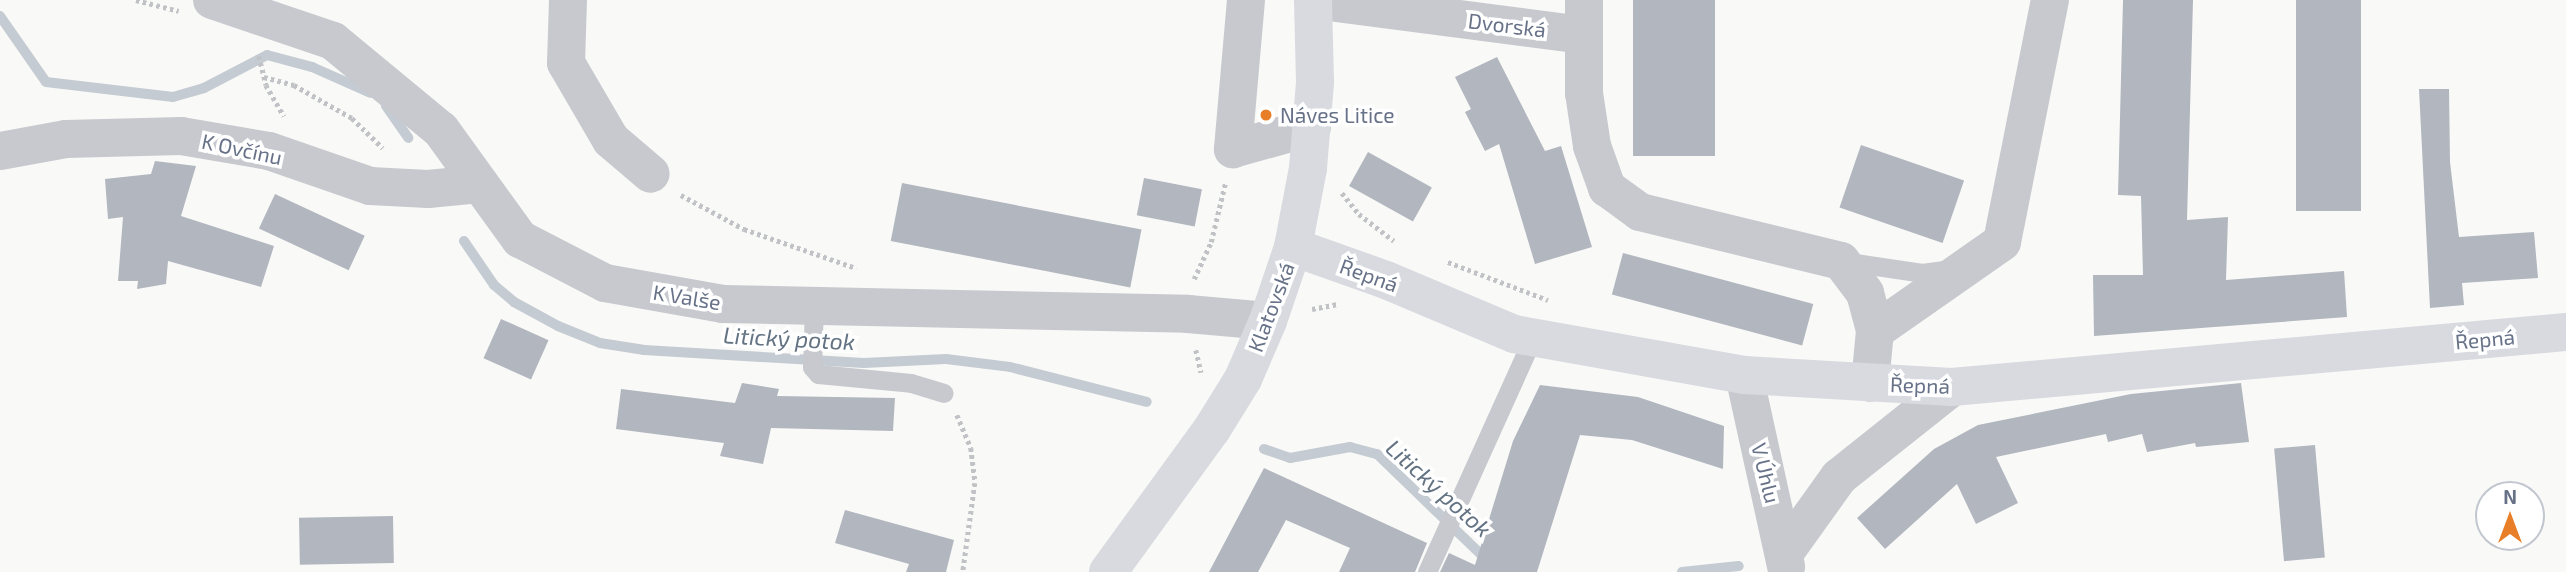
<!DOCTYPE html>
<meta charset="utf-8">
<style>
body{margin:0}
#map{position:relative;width:2566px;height:572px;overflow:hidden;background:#f9f9f7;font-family:"Exo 2",sans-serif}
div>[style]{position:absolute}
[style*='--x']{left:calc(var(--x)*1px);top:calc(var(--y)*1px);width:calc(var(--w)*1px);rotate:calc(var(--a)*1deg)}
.stream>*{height:10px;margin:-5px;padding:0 5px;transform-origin:5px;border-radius:5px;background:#c5cbd2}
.building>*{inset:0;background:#b1b6bf;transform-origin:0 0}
.path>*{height:4.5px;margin-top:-2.25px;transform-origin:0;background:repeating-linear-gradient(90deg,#c0c2c5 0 3.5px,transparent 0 7px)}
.lane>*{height:19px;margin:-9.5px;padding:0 9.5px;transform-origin:9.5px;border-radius:9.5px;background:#c7c9ce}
.street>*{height:38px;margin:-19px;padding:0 19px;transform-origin:19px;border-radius:19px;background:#c7c9ce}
.secondary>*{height:38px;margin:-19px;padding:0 19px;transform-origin:19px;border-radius:19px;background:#d8dae0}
.dots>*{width:19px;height:19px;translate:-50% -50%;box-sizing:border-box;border:4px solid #fff;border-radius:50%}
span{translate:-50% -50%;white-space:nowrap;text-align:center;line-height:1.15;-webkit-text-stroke:7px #fff;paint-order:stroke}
.street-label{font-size:21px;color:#677288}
.poi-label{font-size:21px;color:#677288}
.left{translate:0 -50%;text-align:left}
.water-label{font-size:23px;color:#637383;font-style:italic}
.north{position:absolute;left:2475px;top:481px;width:70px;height:70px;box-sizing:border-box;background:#fff;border:2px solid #c2c7cf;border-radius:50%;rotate:0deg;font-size:19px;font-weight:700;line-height:28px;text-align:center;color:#677288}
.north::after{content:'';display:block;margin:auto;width:24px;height:32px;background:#e87f28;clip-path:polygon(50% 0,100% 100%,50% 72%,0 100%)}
</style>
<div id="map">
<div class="stream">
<i style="--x:0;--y:16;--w:80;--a:55.1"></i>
<i style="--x:46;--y:82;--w:128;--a:6.7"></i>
<i style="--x:173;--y:97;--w:32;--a:-16"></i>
<i style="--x:204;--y:88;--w:71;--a:-27.6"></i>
<i style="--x:267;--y:55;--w:47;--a:14.9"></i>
<i style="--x:312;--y:67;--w:64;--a:23.8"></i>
<i style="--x:386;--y:106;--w:39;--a:55"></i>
<i style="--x:464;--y:241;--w:53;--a:55.7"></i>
<i style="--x:494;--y:285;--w:26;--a:40"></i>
<i style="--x:514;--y:302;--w:50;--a:28.6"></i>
<i style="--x:558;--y:326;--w:45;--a:22"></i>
<i style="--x:600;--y:343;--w:45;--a:9"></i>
<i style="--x:644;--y:350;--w:220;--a:3.4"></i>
<i style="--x:864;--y:363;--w:82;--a:-2.8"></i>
<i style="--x:946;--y:359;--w:64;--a:7.1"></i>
<i style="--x:1010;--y:367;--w:141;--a:14.3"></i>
<i style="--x:1264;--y:449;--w:28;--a:19"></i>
<i style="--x:1290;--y:458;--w:61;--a:-10.4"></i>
<i style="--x:1350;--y:447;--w:28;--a:15"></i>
<i style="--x:1377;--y:454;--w:170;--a:44"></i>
<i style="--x:1682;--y:572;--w:57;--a:-6"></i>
</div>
<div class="building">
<i style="left:1633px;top:0;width:82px;height:156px"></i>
<i style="clip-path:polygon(2123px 0,2193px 0,2187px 220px,2228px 217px,2226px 280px,2344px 271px,2347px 317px,2094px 336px,2093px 275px,2143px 275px,2141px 196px,2118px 195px)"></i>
<i style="left:2296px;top:0;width:65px;height:211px"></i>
<i style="clip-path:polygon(1497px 57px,1545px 151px,1561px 146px,1592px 247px,1535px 264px,1499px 144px,1485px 151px,1465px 112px,1471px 109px,1455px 77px)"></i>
<i style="clip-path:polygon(2419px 89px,2449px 89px,2450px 162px,2459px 237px,2534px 232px,2538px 278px,2462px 283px,2464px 305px,2430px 308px)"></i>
<i style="left:1861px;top:145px;width:109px;height:66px;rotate:19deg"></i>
<i style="left:1368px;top:152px;width:73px;height:39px;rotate:29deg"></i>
<i style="clip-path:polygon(155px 161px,196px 166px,181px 216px,274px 246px,261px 287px,168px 261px,166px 284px,137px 289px,138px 281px,118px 281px,123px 217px,108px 219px,105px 179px,151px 174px)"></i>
<i style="left:1144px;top:178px;width:59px;height:38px;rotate:11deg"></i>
<i style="left:902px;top:183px;width:244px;height:59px;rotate:11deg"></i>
<i style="left:275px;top:194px;width:99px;height:38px;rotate:25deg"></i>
<i style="left:1623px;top:253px;width:197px;height:43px;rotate:15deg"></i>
<i style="left:501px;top:319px;width:52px;height:43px;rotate:24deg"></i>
<i style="clip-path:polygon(742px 383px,779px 389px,777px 396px,895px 398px,893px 431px,771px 428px,763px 464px,720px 456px,724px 443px,616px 429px,621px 389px,735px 403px)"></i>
<i style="clip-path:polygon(2241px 383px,2249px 442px,2196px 447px,2195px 443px,2147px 452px,2142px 434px,2108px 442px,2106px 434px,1996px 457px,2018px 503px,1976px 524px,1957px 484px,1885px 549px,1857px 518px,1934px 449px,1978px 425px,2131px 394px)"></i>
<i style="clip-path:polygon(1540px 385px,1638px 397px,1724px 426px,1723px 469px,1632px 440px,1580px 435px,1537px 572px,1440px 572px,1449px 553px,1475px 565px,1513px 441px)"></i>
<i style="left:2315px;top:445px;width:113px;height:41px;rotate:85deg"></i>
<i style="clip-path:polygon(1264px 468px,1427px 543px,1415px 572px,1339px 572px,1350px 548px,1286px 520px,1258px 572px,1209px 572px)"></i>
<i style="clip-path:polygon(845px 510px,954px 540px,946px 572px,906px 572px,909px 564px,835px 543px)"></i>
<i style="left:393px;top:516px;width:47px;height:94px;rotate:89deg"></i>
</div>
<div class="path">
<i style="--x:136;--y:0;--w:44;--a:14.3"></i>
<i style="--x:259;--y:56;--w:30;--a:76"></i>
<i style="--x:266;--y:85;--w:36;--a:60"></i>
<i style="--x:264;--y:77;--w:31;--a:15"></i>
<i style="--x:294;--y:85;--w:67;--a:29.6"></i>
<i style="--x:352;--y:118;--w:43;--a:44.1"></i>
<i style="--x:1342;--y:193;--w:27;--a:51"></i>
<i style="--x:1359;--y:214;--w:44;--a:37.6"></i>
<i style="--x:681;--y:195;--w:72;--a:28.4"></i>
<i style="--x:744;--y:229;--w:119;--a:19.2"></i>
<i style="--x:1448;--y:262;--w:107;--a:20.8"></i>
<i style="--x:1194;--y:279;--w:41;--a:-65.3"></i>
<i style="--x:1211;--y:242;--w:60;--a:-76.4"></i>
<i style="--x:1312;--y:309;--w:25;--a:-11"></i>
<i style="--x:1196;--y:350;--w:23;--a:77"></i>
<i style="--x:957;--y:415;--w:36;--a:67"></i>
<i style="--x:971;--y:448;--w:35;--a:83"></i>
<i style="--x:975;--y:483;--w:90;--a:97.7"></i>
</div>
<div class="lane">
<i style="--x:1842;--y:261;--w:81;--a:8.5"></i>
<i style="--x:1922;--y:273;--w:28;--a:-8"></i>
<i style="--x:814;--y:305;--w:62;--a:91.8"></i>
<i style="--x:812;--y:367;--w:9;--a:49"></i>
<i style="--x:818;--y:374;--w:93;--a:5.5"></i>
<i style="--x:911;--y:383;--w:34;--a:17"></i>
<i style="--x:1427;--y:572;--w:258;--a:-65.7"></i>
</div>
<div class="street">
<i style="--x:212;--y:0;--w:128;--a:18.7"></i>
<i style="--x:333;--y:41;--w:140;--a:39.5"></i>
<i style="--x:441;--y:130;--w:135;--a:54.1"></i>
<i style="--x:520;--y:239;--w:96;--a:27.4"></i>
<i style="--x:605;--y:283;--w:120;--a:10.1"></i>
<i style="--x:723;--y:304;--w:465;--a:1.2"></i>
<i style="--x:1188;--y:314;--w:80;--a:5"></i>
<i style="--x:568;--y:0;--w:63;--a:91.8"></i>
<i style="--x:566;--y:63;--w:89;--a:59.7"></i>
<i style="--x:611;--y:140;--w:52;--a:40.4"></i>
<i style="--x:1246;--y:0;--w:150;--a:95"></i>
<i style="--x:1233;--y:149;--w:82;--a:-15.6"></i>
<i style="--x:1313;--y:0;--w:272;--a:7.4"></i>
<i style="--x:1584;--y:0;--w:93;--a:90"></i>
<i style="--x:1584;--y:93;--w:54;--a:81.4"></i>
<i style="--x:1592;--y:146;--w:45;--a:70.3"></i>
<i style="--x:1607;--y:188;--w:41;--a:36"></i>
<i style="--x:1640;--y:212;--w:207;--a:13.7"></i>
<i style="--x:1841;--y:261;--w:40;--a:53"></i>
<i style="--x:1865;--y:293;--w:39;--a:75"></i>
<i style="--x:1875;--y:331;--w:52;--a:95.5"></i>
<i style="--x:0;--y:151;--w:67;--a:-10.3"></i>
<i style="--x:66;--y:139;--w:115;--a:-1.5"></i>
<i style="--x:181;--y:136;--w:89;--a:9.7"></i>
<i style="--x:269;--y:151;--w:107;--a:19.1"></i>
<i style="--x:370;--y:186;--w:58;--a:3"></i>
<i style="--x:428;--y:189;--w:52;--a:-5.5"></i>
<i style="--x:1875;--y:331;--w:155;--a:-35"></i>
<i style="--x:2002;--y:242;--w:247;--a:-78.8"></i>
<i style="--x:1744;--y:375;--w:196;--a:77.6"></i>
<i style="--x:1786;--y:551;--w:91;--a:-54.4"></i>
<i style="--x:1839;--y:477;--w:144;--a:-38.5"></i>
</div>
<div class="secondary">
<i style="--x:1293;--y:247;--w:99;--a:19.5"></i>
<i style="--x:1386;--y:280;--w:139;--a:22.9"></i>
<i style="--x:1514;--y:334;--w:234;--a:10.1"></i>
<i style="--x:1744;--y:375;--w:208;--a:3.3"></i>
<i style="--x:1952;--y:387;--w:616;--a:-5.12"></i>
<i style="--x:1108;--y:572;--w:177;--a:-54"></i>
<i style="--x:1212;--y:429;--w:59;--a:-58.2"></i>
<i style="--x:1243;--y:379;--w:63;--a:-66.7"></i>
<i style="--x:1268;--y:321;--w:78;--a:-71.3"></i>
<i style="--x:1293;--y:247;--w:80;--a:-79.2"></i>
<i style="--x:1308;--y:168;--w:86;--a:-85.3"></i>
<i style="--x:1315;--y:82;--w:82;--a:-91.4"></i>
</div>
<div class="dots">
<i style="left:1266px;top:115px;background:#e87f28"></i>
</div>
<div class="street-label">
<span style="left:1507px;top:25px;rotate:7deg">Dvorská</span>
<span style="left:242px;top:149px;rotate:12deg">K Ovčínu</span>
<span style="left:1369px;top:275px;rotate:20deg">Řepná</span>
<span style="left:687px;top:297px;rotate:9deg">K Valše</span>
<span style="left:1271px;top:307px;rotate:-69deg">Klatovská</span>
<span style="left:2485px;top:339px;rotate:-5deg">Řepná</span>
<span style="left:1920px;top:385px;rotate:2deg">Řepná</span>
<span style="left:1766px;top:473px;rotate:76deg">V Úhlu</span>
</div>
<div class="poi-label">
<span class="left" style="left:1280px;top:115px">Náves Litice</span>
</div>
<div class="water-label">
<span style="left:789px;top:338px;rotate:3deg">Litický potok</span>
<span style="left:1439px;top:488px;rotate:42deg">Litický potok</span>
</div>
<div class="north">N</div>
</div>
